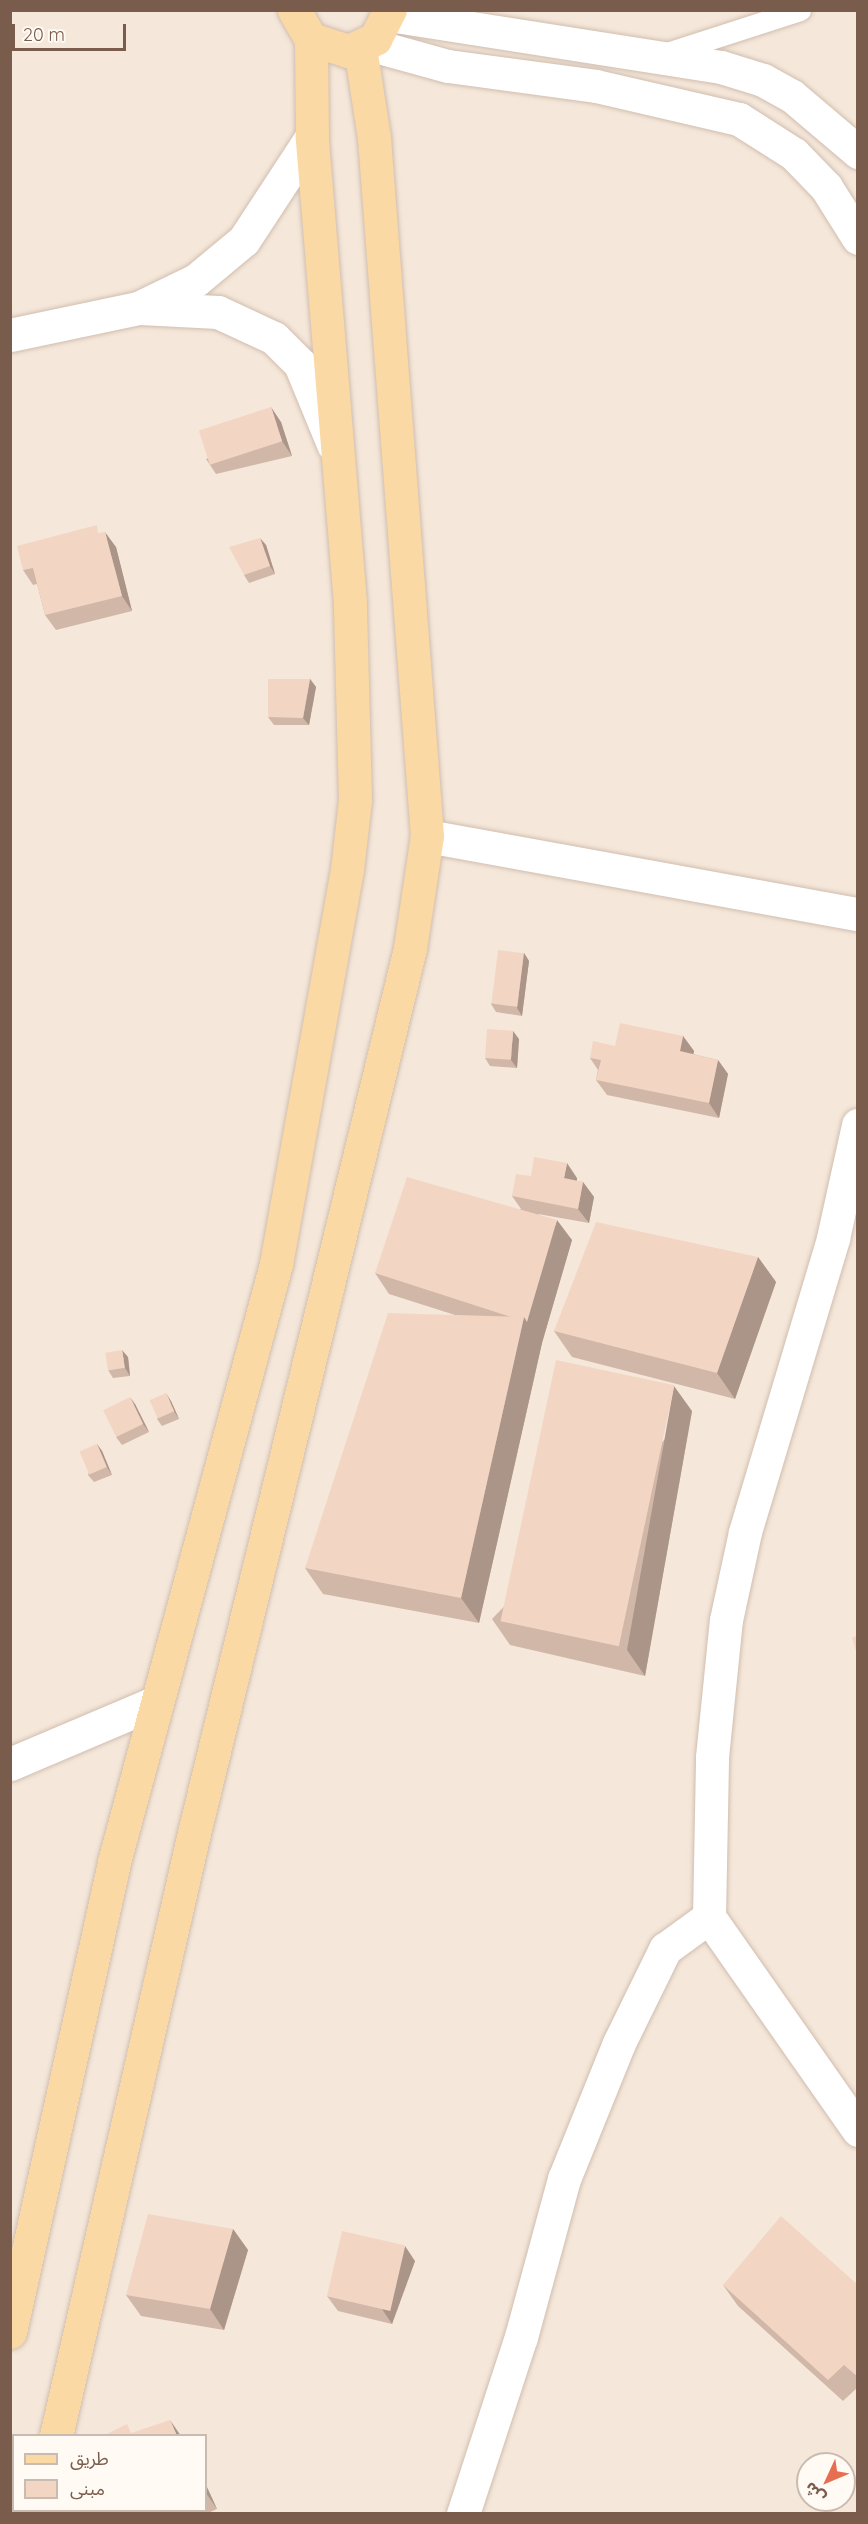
<!DOCTYPE html>
<meta charset="utf-8">
<style>
body{margin:0}
#map{position:relative;width:868px;height:2524px;overflow:hidden;background:#fdf6ec;font-family:Quicksand,"Noto Sans Arabic",sans-serif}
div>[style]{position:absolute}
[style*='--x']{left:calc(var(--x)*1px);top:calc(var(--y)*1px);width:calc(var(--w)*1px);rotate:calc(var(--a)*1deg)}
.residential>*{inset:0;background:#f5e8da}
.roads{filter:drop-shadow(0 0 2px #d1beb0) drop-shadow(0 0 2px #d1beb0)}
.lane>*{height:21px;margin:-10.5px;padding:0 10.5px;transform-origin:10.5px;border-radius:10.5px;background:#fff}
.street>*{height:33px;margin:-16.5px;padding:0 16.5px;transform-origin:16.5px;border-radius:16.5px;background:#fff}
.secondary>*{height:33px;margin:-16.5px;padding:0 16.5px;transform-origin:16.5px;border-radius:16.5px;background:#fff}
.primary>*{height:33px;margin:-16.5px;padding:0 16.5px;transform-origin:16.5px;border-radius:16.5px;background:#fbd9a5}
.wall>*{inset:0;background:#d1b7a8}
.shaded-wall>*{inset:0;background:#aa9588}
.building>*{inset:0;background:#f3d5c3;transform-origin:0 0}
span{translate:-50% -50%;white-space:nowrap;text-align:center;line-height:1.15;-webkit-text-stroke:4.5px #fffaf3;paint-order:stroke}
.frame{position:absolute;inset:0;border:12px solid #7a5c4d;pointer-events:none}
.legend{position:absolute;left:12px;top:2434px;width:195px;height:78px;box-sizing:border-box;background:#fffaf3;border:2px solid #cabbb1;margin:0;padding:8px 10px;list-style:none;font-size:18px;color:#7a5c4d}
.legend li{display:flex;align-items:center;gap:12px;height:30px}
.legend b{width:30px;border:2px solid #cabbb1}
.north{position:absolute;left:796px;top:2452px;width:60px;height:60px;box-sizing:border-box;background:#fffaf3;border:2px solid #cabbb1;border-radius:50%;rotate:226deg;font-size:16px;font-weight:700;line-height:24px;text-align:center;color:#7a5c4d}
.north::after{content:'';display:block;margin:auto;width:21px;height:27px;background:#e76f51;clip-path:polygon(50% 0,100% 100%,50% 72%,0 100%)}
.scale{position:absolute;left:12px;top:24px;width:114px;height:27px;box-sizing:border-box;border:3px solid #7a5c4d;border-top:0;padding-left:8px;font-size:18px;line-height:21px;white-space:nowrap;color:#7a5c4d;-webkit-text-stroke:4px #fffaf3;paint-order:stroke}
</style>
<div id="map">
<div class="residential">
<i style="clip-path:polygon(evenodd,11px 11px,857px 11px,857px 2513px,11px 2514px,11px 11px,14px 2436px,206px 2436px,206px 2510px,14px 2510px,14px 2436px,11px 11px,808px 2464px,844px 2464px,844px 2500px,808px 2500px,808px 2464px)"></i>
</div>
<div class="roads">
<div class="lane">
<i style="--x:667;--y:53;--w:140;--a:-17.9"></i>
</div>
<div class="street">
<i style="--x:389;--y:15;--w:336;--a:8.9"></i>
<i style="--x:721;--y:67;--w:44;--a:17.2"></i>
<i style="--x:763;--y:80;--w:33;--a:29"></i>
<i style="--x:792;--y:96;--w:87;--a:40.3"></i>
<i style="--x:368;--y:44;--w:83;--a:15.4"></i>
<i style="--x:448;--y:66;--w:149;--a:7.7"></i>
<i style="--x:596;--y:86;--w:147;--a:13"></i>
<i style="--x:739;--y:119;--w:65;--a:32.5"></i>
<i style="--x:794;--y:154;--w:46;--a:45.9"></i>
<i style="--x:826;--y:187;--w:60;--a:57.9"></i>
<i style="--x:427;--y:836;--w:438;--a:10.3"></i>
<i style="--x:10;--y:1764;--w:156;--a:-23"></i>
<i style="--x:709;--y:1917;--w:160;--a:-88.9"></i>
<i style="--x:712;--y:1757;--w:138;--a:-84.2"></i>
<i style="--x:726;--y:1620;--w:90;--a:-77.8"></i>
<i style="--x:745;--y:1532;--w:307;--a:-73.3"></i>
<i style="--x:833;--y:1238;--w:116;--a:-77.5"></i>
<i style="--x:463;--y:2514;--w:186;--a:-71.9"></i>
<i style="--x:521;--y:2337;--w:164;--a:-74.8"></i>
<i style="--x:564;--y:2179;--w:147;--a:-68"></i>
<i style="--x:619;--y:2043;--w:105;--a:-63.9"></i>
<i style="--x:665;--y:1949;--w:54;--a:-36"></i>
<i style="--x:709;--y:1917;--w:260;--a:55"></i>
</div>
<div class="secondary">
<i style="--x:140;--y:308;--w:78;--a:2.9"></i>
<i style="--x:218;--y:312;--w:62;--a:24.9"></i>
<i style="--x:274;--y:338;--w:37;--a:45"></i>
<i style="--x:300;--y:364;--w:87;--a:67.6"></i>
<i style="--x:10;--y:335;--w:131;--a:-11.9"></i>
<i style="--x:138;--y:308;--w:64;--a:-25.8"></i>
<i style="--x:196;--y:280;--w:62;--a:-39.8"></i>
<i style="--x:244;--y:240;--w:124;--a:-56.8"></i>
</div>
<div class="primary">
<i style="--x:294;--y:10;--w:34;--a:60"></i>
<i style="--x:311;--y:39;--w:39;--a:18"></i>
<i style="--x:348;--y:51;--w:30;--a:-24"></i>
<i style="--x:375;--y:39;--w:33;--a:-63"></i>
<i style="--x:10;--y:2332;--w:481;--a:-77.5"></i>
<i style="--x:114;--y:1862;--w:620;--a:-74.84"></i>
<i style="--x:276;--y:1264;--w:400;--a:-79.8"></i>
<i style="--x:347;--y:870;--w:70;--a:-83.5"></i>
<i style="--x:355;--y:800;--w:197;--a:-91.5"></i>
<i style="--x:350;--y:603;--w:469;--a:-94.7"></i>
<i style="--x:312;--y:136;--w:97;--a:-90.6"></i>
<i style="--x:56;--y:2436;--w:619;--a:-77.11"></i>
<i style="--x:194;--y:1833;--w:911;--a:-76.28"></i>
<i style="--x:410;--y:948;--w:113;--a:-81.4"></i>
<i style="--x:427;--y:836;--w:700;--a:-94.34"></i>
<i style="--x:374;--y:138;--w:91;--a:-98.8"></i>
<i style="--x:47;--y:2514;--w:4;--a:-90"></i>
</div>
</div>
<div class="wall">
<i style="clip-path:polygon(281px 422px,292px 456px,216px 474px,206px 459px)"></i>
<i style="clip-path:polygon(102px 533px,116px 547px,132px 611px,56px 630px,45px 615px,37px 584px,33px 585px,23px 570px)"></i>
<i style="clip-path:polygon(266px 545px,275px 574px,249px 583px,244px 575px)"></i>
<i style="clip-path:polygon(310px 679px,316px 687px,309px 725px,274px 725px,268px 717px)"></i>
<i style="clip-path:polygon(524px 953px,529px 961px,522px 1016px,496px 1012px,491px 1004px)"></i>
<i style="clip-path:polygon(683px 1036px,694px 1051px,693px 1054px,718px 1060px,728px 1074px,719px 1118px,607px 1095px,596px 1080px,598px 1070px,590px 1058px,615px 1046px)"></i>
<i style="clip-path:polygon(519px 1039px,517px 1068px,490px 1066px,485px 1058px)"></i>
<i style="clip-path:polygon(531px 1176px,577px 1178px,577px 1181px,583px 1182px,594px 1197px,589px 1223px,538px 1214px,572px 1240px,542px 1343px,479px 1623px,323px 1594px,305px 1568px,455px 1315px,389px 1294px,375px 1273px,521px 1209px,512px 1196px)"></i>
<i style="clip-path:polygon(758px 1257px,776px 1282px,735px 1399px,572px 1357px,554px 1331px)"></i>
<i style="clip-path:polygon(128px 1357px,130px 1376px,113px 1378px,108px 1370px)"></i>
<i style="clip-path:polygon(171px 1401px,179px 1419px,162px 1426px,157px 1419px)"></i>
<i style="clip-path:polygon(135px 1404px,149px 1432px,122px 1445px,116px 1437px)"></i>
<i style="clip-path:polygon(692px 1411px,645px 1676px,510px 1645px,492px 1619px)"></i>
<i style="clip-path:polygon(97px 1444px,102px 1451px,112px 1475px,94px 1482px,88px 1475px)"></i>
<i style="clip-path:polygon(233px 2229px,248px 2250px,224px 2330px,141px 2316px,126px 2295px)"></i>
<i style="clip-path:polygon(415px 2261px,392px 2324px,338px 2311px,327px 2296px)"></i>
<i style="clip-path:polygon(723px 2285px,858px 2285px,858px 2387px,843px 2401px,738px 2306px)"></i>
<i style="clip-path:polygon(206px 2485px,217px 2509px,206px 2514px,120px 2514px,119px 2511px,206px 2511px)"></i>
</div>
<div class="shaded-wall">
<i style="clip-path:polygon(271px 407px,281px 422px,292px 456px,282px 441px)"></i>
<i style="clip-path:polygon(105px 532px,116px 547px,132px 611px,122px 596px)"></i>
<i style="clip-path:polygon(260px 538px,266px 545px,275px 574px,270px 566px)"></i>
<i style="clip-path:polygon(310px 679px,316px 687px,309px 725px,303px 718px)"></i>
<i style="clip-path:polygon(524px 953px,529px 961px,522px 1016px,517px 1008px)"></i>
<i style="clip-path:polygon(513px 1031px,519px 1039px,517px 1068px,511px 1060px)"></i>
<i style="clip-path:polygon(683px 1036px,694px 1051px,691px 1066px,680px 1051px)"></i>
<i style="clip-path:polygon(718px 1060px,728px 1074px,719px 1118px,709px 1103px)"></i>
<i style="clip-path:polygon(567px 1163px,577px 1178px,575px 1193px,564px 1178px)"></i>
<i style="clip-path:polygon(583px 1182px,594px 1197px,589px 1223px,578px 1209px)"></i>
<i style="clip-path:polygon(557px 1220px,572px 1240px,542px 1343px,479px 1623px,461px 1598px,524px 1317px)"></i>
<i style="clip-path:polygon(758px 1257px,776px 1282px,735px 1399px,717px 1373px)"></i>
<i style="clip-path:polygon(122px 1350px,128px 1357px,130px 1376px,125px 1368px)"></i>
<i style="clip-path:polygon(674px 1386px,692px 1411px,645px 1676px,627px 1650px)"></i>
<i style="clip-path:polygon(166px 1393px,171px 1401px,179px 1419px,174px 1411px)"></i>
<i style="clip-path:polygon(130px 1397px,135px 1404px,149px 1432px,143px 1424px)"></i>
<i style="clip-path:polygon(97px 1444px,102px 1451px,112px 1475px,107px 1467px)"></i>
<i style="clip-path:polygon(233px 2229px,248px 2250px,224px 2330px,210px 2309px)"></i>
<i style="clip-path:polygon(405px 2246px,415px 2261px,392px 2324px,382px 2309px)"></i>
<i style="clip-path:polygon(170px 2420px,181px 2436px,177px 2436px)"></i>
<i style="clip-path:polygon(206px 2485px,217px 2509px,206px 2493px)"></i>
</div>
<div class="building">
<i style="left:271px;top:407px;width:36px;height:76px;rotate:72deg"></i>
<i style="clip-path:polygon(97px 525px,98px 533px,105px 532px,122px 596px,45px 615px,33px 568px,23px 570px,17px 546px)"></i>
<i style="clip-path:polygon(260px 538px,270px 566px,244px 575px,229px 547px)"></i>
<i style="clip-path:polygon(268px 679px,310px 679px,303px 718px,268px 717px)"></i>
<i style="left:498px;top:950px;width:26px;height:54px;rotate:7deg"></i>
<i style="clip-path:polygon(620px 1023px,683px 1036px,680px 1051px,718px 1060px,709px 1103px,596px 1080px,601px 1060px,590px 1058px,593px 1041px,615px 1046px)"></i>
<i style="left:487px;top:1029px;width:26px;height:29px;rotate:4deg"></i>
<i style="clip-path:polygon(534px 1157px,567px 1163px,564px 1178px,583px 1182px,578px 1209px,512px 1196px,516px 1174px,531px 1176px)"></i>
<i style="clip-path:polygon(407px 1177px,557px 1220px,527px 1322px,524px 1317px,511px 1317px,375px 1273px)"></i>
<i style="clip-path:polygon(596px 1222px,758px 1257px,717px 1373px,554px 1331px)"></i>
<i style="clip-path:polygon(388px 1313px,524px 1317px,461px 1598px,305px 1568px)"></i>
<i style="left:122px;top:1350px;width:18px;height:17px;rotate:81deg"></i>
<i style="left:556px;top:1360px;width:121px;height:267px;rotate:12deg"></i>
<i style="left:166px;top:1393px;width:20px;height:18px;rotate:66deg"></i>
<i style="left:130px;top:1397px;width:30px;height:30px;rotate:64deg"></i>
<i style="left:97px;top:1444px;width:25px;height:19px;rotate:67deg"></i>
<i style="clip-path:polygon(858px 1635px,858px 1658px,852px 1638px)"></i>
<i style="clip-path:polygon(148px 2214px,233px 2229px,210px 2309px,126px 2295px)"></i>
<i style="clip-path:polygon(781px 2216px,858px 2285px,858px 2377px,844px 2365px,828px 2380px,723px 2285px)"></i>
<i style="left:342px;top:2231px;width:65px;height:67px;rotate:13deg"></i>
<i style="clip-path:polygon(170px 2420px,177px 2436px,103px 2436px,127px 2424px,131px 2433px)"></i>
<i style="clip-path:polygon(119px 2511px,154px 2511px,147px 2514px,120px 2514px)"></i>
</div>
<div class="frame"></div>
<ul class="legend">
<li><b style="height:8px;background:#fbd9a5"></b>طريق</li>
<li><b style="height:16px;background:#f3d5c3"></b>مبنى</li>
</ul>
<div class="north">ش</div>
<div class="scale">20 m</div>
</div>
